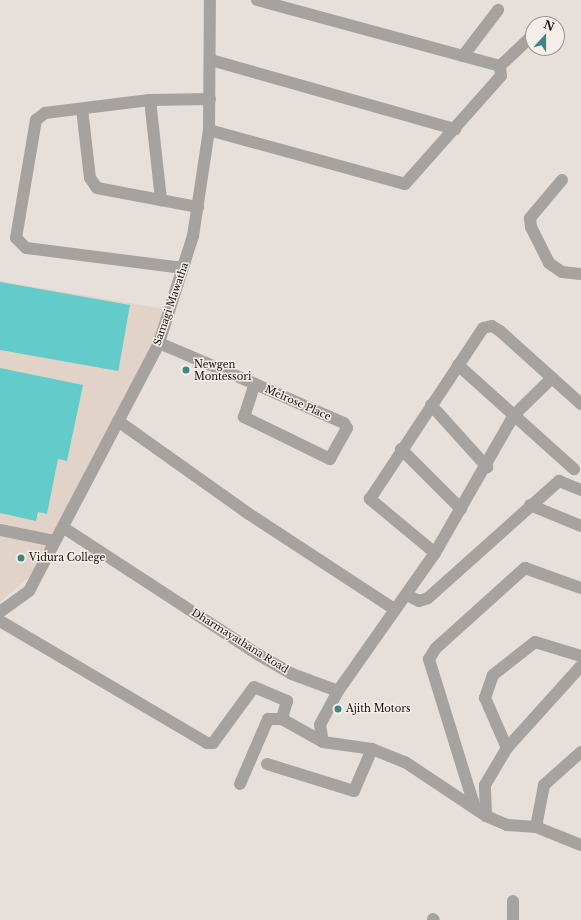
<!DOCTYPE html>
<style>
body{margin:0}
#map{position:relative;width:581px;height:920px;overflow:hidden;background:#e7e0da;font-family:"Libre Baskerville",serif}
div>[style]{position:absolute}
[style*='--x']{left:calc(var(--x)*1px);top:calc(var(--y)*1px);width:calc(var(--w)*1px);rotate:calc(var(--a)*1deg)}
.built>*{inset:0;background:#e1d3c8}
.building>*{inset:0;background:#63ccca;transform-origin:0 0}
.minor>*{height:12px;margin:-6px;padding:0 6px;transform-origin:6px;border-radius:6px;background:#a5a29f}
.dots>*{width:11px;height:11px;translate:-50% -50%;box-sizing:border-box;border:2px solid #f5ede7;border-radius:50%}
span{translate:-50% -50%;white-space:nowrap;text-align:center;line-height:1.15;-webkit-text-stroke:3px #f5ede7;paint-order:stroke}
.street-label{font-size:10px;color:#13100e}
.poi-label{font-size:10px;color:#13100e}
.left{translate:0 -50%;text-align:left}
.north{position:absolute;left:525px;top:16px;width:40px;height:40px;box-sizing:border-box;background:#f5ede7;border:1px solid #9b9590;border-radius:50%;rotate:21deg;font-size:11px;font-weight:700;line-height:16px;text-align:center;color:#13100e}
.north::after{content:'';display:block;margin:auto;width:14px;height:18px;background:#3e8685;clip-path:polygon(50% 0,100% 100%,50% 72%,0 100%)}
</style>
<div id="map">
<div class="built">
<i style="clip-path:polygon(0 281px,164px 309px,154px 341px,60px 525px,51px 535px,0 525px)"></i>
<i style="clip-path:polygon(0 536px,48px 544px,35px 572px,0 602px)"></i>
</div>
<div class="building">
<i style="left:0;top:282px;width:132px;height:67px;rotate:10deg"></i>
<i style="clip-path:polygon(0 368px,83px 385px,67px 461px,58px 459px,47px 514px,38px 512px,36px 521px,0 513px)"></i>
</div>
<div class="minor">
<i style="--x:257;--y:0;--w:252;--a:15.2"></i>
<i style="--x:463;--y:56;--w:58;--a:-52.7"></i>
<i style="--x:211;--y:60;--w:254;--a:15.8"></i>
<i style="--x:500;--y:66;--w:45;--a:-43.2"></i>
<i style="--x:150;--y:100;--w:101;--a:83.7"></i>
<i style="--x:82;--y:109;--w:69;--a:83.4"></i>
<i style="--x:90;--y:178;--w:12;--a:55"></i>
<i style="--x:97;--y:188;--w:103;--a:10.7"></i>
<i style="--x:209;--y:130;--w:203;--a:15.4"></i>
<i style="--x:405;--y:184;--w:144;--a:-48.4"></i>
<i style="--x:501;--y:76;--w:10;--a:-96"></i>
<i style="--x:562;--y:180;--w:50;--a:130.1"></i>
<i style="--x:530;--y:218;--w:9;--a:84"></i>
<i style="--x:531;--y:227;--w:40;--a:63.4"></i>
<i style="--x:549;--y:263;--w:16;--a:35"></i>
<i style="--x:562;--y:272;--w:19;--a:6"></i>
<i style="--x:183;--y:268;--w:158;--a:-172.7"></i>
<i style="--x:26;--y:248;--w:14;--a:-135"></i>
<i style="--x:16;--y:238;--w:120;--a:-80.4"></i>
<i style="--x:36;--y:120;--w:11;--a:-38"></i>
<i style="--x:45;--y:113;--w:105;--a:-7.1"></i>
<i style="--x:149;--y:100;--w:61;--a:-0.9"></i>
<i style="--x:159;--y:343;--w:104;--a:23.1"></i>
<i style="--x:255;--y:384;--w:97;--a:23.7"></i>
<i style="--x:344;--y:423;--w:6;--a:59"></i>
<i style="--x:347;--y:428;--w:35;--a:119"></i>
<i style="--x:330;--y:459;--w:96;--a:-154"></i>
<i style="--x:244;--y:417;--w:35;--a:-72"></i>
<i style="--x:458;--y:365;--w:156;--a:41.9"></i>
<i style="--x:431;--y:405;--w:84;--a:47.9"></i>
<i style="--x:118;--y:421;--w:161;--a:35.4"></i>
<i style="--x:249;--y:514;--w:173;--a:33.2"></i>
<i style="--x:401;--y:449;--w:85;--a:45"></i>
<i style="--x:530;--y:505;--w:55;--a:22.4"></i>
<i style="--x:64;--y:528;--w:233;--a:33.1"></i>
<i style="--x:259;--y:655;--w:38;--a:30"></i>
<i style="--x:292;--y:674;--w:49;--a:20.3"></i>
<i style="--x:338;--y:691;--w:38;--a:118"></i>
<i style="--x:320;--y:725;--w:17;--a:80"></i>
<i style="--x:323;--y:742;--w:49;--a:8.1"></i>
<i style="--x:372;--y:749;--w:35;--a:22"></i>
<i style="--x:405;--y:762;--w:97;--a:33.7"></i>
<i style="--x:486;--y:816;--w:23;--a:23"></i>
<i style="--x:507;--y:825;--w:29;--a:4"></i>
<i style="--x:536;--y:827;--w:48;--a:21.8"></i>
<i style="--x:0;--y:530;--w:55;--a:11.5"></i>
<i style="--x:435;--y:553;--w:85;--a:-140.3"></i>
<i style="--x:370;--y:499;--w:205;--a:-56.5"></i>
<i style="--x:483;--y:328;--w:9;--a:-13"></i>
<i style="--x:492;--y:326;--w:9;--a:32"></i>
<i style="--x:500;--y:331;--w:109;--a:42"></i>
<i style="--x:407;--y:595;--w:13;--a:27"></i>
<i style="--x:419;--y:601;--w:9;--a:-18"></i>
<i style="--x:428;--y:598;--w:176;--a:-41.8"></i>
<i style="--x:559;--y:481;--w:24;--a:22"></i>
<i style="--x:0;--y:612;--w:36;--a:-36"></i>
<i style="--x:29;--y:591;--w:280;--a:-62.3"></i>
<i style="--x:159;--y:343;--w:112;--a:-72.4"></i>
<i style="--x:193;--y:236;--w:107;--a:-81.4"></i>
<i style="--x:209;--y:130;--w:130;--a:-89.6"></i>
<i style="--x:0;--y:621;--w:240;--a:30.5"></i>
<i style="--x:207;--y:743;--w:6;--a:0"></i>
<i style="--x:213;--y:743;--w:69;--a:-53.8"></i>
<i style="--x:254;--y:687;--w:36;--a:23"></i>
<i style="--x:287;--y:701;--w:19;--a:106"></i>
<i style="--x:338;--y:691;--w:169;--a:-54.9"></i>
<i style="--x:435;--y:553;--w:159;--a:-60.2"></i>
<i style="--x:514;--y:415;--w:53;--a:-44.2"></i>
<i style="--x:507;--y:748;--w:55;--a:-113.7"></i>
<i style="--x:485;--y:698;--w:24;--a:-71"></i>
<i style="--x:493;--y:675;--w:53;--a:-38.2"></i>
<i style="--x:535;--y:642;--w:48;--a:16.9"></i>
<i style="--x:267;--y:764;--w:91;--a:17.2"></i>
<i style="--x:354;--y:791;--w:46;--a:-66.8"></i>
<i style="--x:240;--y:784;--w:71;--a:-66.7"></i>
<i style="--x:268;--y:719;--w:14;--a:0"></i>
<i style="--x:282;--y:719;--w:47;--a:29.3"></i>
<i style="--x:475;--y:808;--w:156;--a:-107.2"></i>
<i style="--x:429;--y:659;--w:13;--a:-58"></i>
<i style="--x:436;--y:648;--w:120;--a:-42"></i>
<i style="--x:525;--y:568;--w:59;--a:19.7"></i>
<i style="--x:486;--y:816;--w:31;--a:-92"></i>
<i style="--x:485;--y:785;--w:43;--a:-59.3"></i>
<i style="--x:507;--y:748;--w:110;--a:-47.9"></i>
<i style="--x:536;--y:827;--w:43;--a:-79.2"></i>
<i style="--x:544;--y:785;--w:50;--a:-41.7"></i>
<i style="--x:433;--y:919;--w:1;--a:45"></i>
<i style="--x:513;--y:920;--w:19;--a:-90"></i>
</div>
<div class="dots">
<i style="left:186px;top:370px;background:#3e8685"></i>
<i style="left:21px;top:558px;background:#3e8685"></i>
<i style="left:338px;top:709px;background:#3e8685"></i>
</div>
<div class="street-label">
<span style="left:171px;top:304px;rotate:-71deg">Samagi Mawatha</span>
<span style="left:298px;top:403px;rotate:24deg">Melrose Place</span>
<span style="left:240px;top:641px;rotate:32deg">Dharmayathana Road</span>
</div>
<div class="poi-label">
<span class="left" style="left:194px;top:370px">Newgen<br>Montessori</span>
<span class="left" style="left:29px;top:558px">Vidura College</span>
<span class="left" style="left:346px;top:709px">Ajith Motors</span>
</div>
<div class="north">N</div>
</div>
